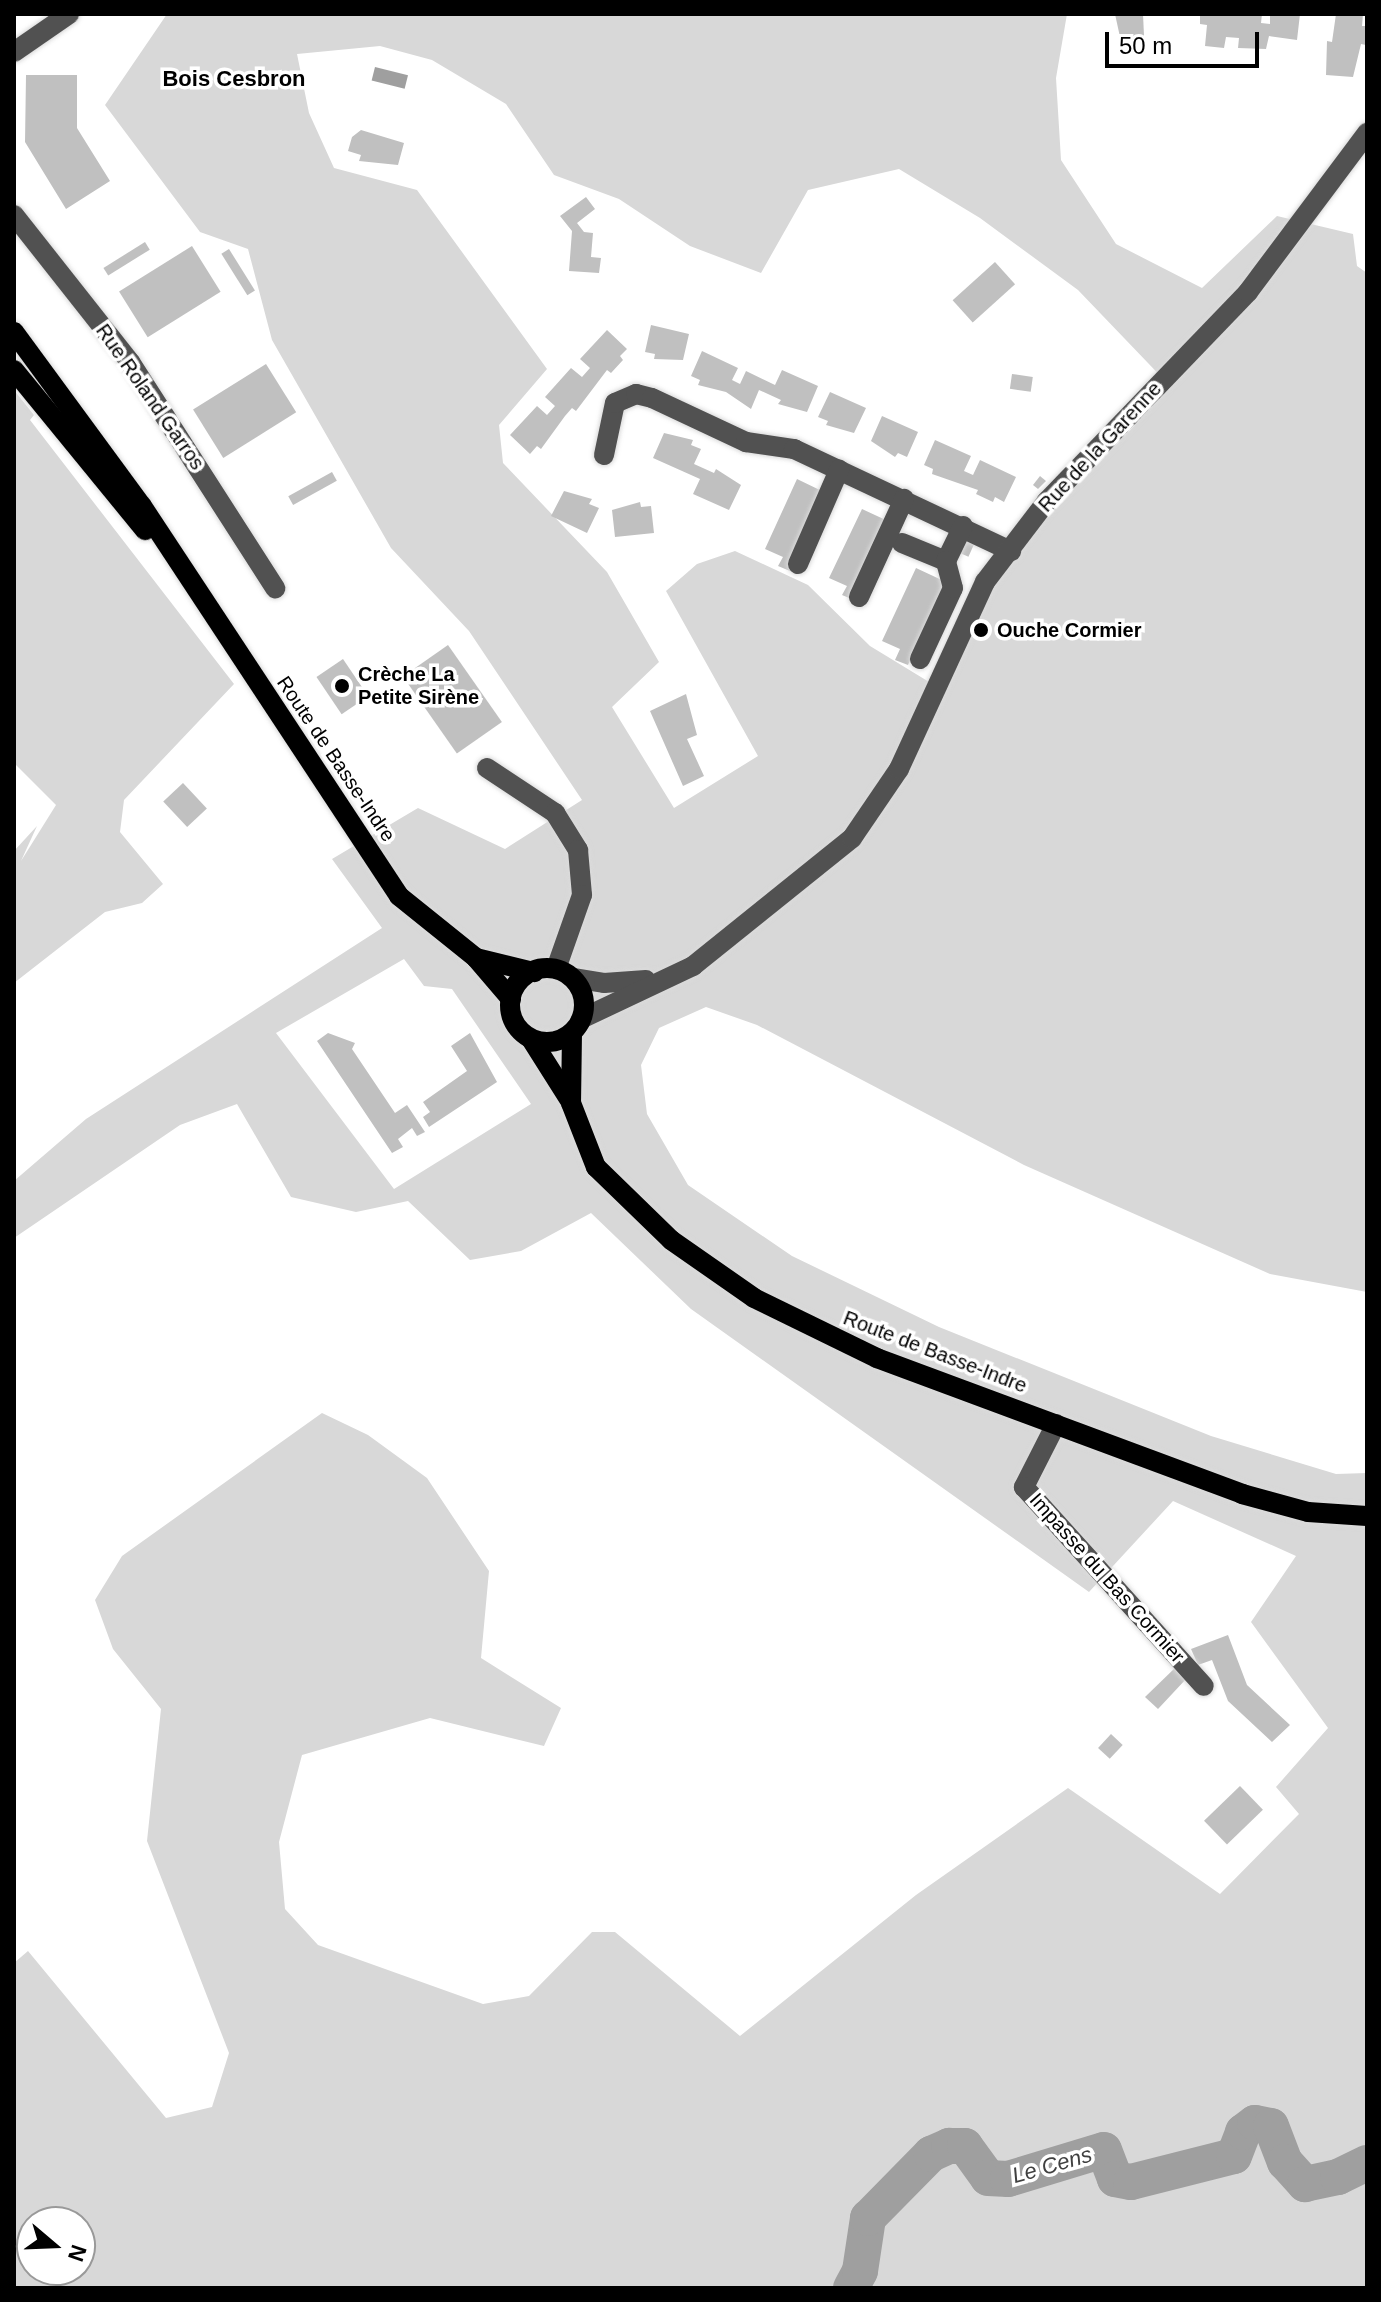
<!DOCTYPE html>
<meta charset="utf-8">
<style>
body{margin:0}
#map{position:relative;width:1381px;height:2302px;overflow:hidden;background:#fff;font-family:Helvetica,sans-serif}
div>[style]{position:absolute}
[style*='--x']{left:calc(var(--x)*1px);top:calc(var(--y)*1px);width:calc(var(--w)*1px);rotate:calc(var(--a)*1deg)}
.green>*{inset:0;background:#d8d8d8}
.water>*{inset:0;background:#9f9f9f;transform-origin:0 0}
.river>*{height:36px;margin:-18px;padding:0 18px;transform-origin:18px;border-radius:18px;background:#9f9f9f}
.building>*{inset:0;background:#c0c0c0;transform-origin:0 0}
.roads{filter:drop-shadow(0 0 2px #dbdbdb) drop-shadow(0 0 2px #dbdbdb)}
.minor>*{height:20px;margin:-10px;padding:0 10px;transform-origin:10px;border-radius:10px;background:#515151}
.major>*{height:20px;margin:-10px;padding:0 10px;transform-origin:10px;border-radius:10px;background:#000}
.major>.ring{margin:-10px;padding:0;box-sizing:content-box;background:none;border:20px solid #000;border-radius:50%}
.dots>*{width:22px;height:22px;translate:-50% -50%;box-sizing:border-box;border:4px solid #fff;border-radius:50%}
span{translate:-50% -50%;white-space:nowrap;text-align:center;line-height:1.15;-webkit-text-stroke:7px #fff;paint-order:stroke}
.street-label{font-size:20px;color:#000}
.poi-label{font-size:20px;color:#000;font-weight:700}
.left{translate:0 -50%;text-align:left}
.neighbourhood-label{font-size:22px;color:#000;font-weight:700}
.water-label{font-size:22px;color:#404040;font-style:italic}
.frame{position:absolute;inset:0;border:16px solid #000;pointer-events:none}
.north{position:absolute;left:16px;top:2206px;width:80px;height:80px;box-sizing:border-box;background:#fff;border:2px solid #999;border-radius:50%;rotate:109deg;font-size:22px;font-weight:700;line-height:32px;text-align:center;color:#000}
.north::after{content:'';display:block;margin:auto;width:28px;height:36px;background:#000;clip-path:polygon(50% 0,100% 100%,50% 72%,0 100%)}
.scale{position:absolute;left:1105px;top:32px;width:154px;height:36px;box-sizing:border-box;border:4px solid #000;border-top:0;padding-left:10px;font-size:24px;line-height:28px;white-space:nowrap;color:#000;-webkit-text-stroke:6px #fff;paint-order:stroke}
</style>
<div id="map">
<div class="green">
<i style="clip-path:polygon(evenodd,167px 14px,1067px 14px,1056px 78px,1061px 160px,1116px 244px,1202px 288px,1277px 216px,1353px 234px,1357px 266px,1367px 273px,1367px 1292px,1270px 1274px,1024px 1165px,757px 1025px,706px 1007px,659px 1028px,641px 1065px,647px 1114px,688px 1185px,792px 1256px,939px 1327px,1211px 1436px,1336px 1474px,1367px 1473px,1367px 2288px,14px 2288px,14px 1963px,28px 1951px,166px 2118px,212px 2107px,229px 2053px,147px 1841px,161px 1709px,113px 1649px,95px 1600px,122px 1556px,322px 1413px,368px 1435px,427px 1478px,489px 1571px,481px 1658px,561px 1708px,544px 1746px,430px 1718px,302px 1755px,279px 1842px,285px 1909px,318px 1945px,483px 2004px,529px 1996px,592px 1932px,615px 1932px,740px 2036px,916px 1895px,1068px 1788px,1220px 1894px,1299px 1814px,1276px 1787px,1328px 1728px,1251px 1622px,1296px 1556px,1173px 1501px,1089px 1592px,691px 1309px,591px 1213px,521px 1251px,470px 1260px,408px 1201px,356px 1212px,291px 1197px,237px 1104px,180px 1125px,14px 1238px,14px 1181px,86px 1119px,382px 928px,332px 859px,418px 808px,505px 849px,582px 800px,469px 631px,391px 548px,272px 340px,248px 249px,200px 232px,105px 105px,167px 14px,380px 46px,432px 60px,506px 104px,554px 175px,619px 199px,690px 246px,761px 273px,808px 190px,899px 169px,980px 218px,1078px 290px,1171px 387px,1013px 551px,939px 688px,870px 646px,808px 585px,735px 551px,697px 564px,666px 591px,758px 756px,674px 808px,612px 707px,659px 662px,607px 572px,503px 463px,499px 425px,547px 369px,417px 190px,334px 168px,309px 113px,297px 54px,380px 46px,167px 14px,404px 959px,424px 986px,452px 989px,531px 1104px,394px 1189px,276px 1033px,404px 959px,167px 14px,32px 2222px,80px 2222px,80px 2270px,32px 2270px,32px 2222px)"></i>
<i style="clip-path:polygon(14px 390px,34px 415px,30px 420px,234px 684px,124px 800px,120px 832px,163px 884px,142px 903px,105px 912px,14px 983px,14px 851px,37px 826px,21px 861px,56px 805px,14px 763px)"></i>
</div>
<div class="water">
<i style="left:375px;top:67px;width:34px;height:14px;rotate:14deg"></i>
</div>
<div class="river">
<i style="--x:851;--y:2288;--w:19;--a:-62"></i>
<i style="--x:860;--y:2271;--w:54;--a:-81.4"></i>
<i style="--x:868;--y:2218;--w:90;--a:-45.5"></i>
<i style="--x:931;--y:2154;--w:20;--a:-24"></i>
<i style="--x:949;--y:2146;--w:16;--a:0"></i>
<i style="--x:965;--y:2146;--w:39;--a:54"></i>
<i style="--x:988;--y:2178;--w:20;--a:3"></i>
<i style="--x:1008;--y:2179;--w:100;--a:-16.8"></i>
<i style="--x:1104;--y:2150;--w:31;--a:69"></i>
<i style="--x:1115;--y:2179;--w:16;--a:11"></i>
<i style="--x:1131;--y:2182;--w:106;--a:-14.2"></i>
<i style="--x:1234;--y:2156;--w:26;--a:-69"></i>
<i style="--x:1243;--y:2132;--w:15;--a:-37"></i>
<i style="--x:1255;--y:2123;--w:16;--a:11"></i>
<i style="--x:1271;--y:2126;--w:39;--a:69"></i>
<i style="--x:1285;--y:2162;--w:30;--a:48"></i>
<i style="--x:1305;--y:2184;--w:34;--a:-12"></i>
<i style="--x:1338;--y:2177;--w:32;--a:-26"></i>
</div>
<div class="building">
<i style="clip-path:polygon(1115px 14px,1143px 14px,1144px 36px,1120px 37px)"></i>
<i style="clip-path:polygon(1200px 14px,1262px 14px,1261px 23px,1270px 24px,1270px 14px,1300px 14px,1297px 40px,1269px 36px,1266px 49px,1238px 48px,1239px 38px,1226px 37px,1224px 48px,1205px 46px,1207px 25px,1200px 24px)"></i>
<i style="clip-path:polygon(1336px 14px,1363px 14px,1362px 26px,1367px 26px,1366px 45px,1361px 44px,1353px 77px,1326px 75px,1327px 41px,1332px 42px)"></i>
<i style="clip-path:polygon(26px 75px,77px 75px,77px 128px,110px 181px,66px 209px,25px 142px)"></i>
<i style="clip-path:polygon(361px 130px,404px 143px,398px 165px,359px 161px,361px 155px,348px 151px,352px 137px)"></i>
<i style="clip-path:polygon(586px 197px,595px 209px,577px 223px,584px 232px,593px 233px,591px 257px,601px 258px,599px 273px,569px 271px,572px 231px,560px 216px)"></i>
<i style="left:145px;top:242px;width:9px;height:49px;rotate:58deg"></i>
<i style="left:192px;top:246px;width:54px;height:86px;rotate:58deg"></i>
<i style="left:229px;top:249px;width:49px;height:9px;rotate:58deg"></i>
<i style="left:995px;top:262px;width:30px;height:57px;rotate:48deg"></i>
<i style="clip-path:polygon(651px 325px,689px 334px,683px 360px,654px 359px,655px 354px,645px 352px)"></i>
<i style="clip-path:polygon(607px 330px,627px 349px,620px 356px,623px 360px,611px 373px,607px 370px,576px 411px,572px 408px,565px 416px,541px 449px,537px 446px,530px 454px,510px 435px,537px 406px,547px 415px,555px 406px,545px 397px,571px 368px,582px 377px,590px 368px,580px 359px)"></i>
<i style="clip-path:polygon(702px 351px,738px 368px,732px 380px,740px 384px,746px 371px,775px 385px,782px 370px,818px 386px,807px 412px,778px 404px,781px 400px,759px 390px,751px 409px,726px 392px,698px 385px,700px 380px,691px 376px)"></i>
<i style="left:266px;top:364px;width:57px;height:86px;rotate:58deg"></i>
<i style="left:1012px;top:374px;width:21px;height:15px;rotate:8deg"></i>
<i style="clip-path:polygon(830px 392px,866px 408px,854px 433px,826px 425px,828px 421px,818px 417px)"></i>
<i style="clip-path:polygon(882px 416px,918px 432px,907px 457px,898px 453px,895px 457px,871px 441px)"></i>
<i style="clip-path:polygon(664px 433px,693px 440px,691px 445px,701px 449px,694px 464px,714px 473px,716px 469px,741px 485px,729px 510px,693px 494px,700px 479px,653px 458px)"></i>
<i style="clip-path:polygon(935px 440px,971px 456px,964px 471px,973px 475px,980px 460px,1016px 477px,1004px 502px,995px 497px,993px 502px,976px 494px,978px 490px,932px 474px,933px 469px,924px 465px)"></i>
<i style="left:332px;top:472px;width:10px;height:50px;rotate:61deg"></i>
<i style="clip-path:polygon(1040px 476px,1046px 481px,1038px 489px,1033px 485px)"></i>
<i style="clip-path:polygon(797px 479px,826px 493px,790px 571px,778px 566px,783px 557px,765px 549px)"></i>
<i style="clip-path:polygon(564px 491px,592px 499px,589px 504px,599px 508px,587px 533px,551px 516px)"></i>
<i style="clip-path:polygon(640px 502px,641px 507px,651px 506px,654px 533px,615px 537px,612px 510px)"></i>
<i style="clip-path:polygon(862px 509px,890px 522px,854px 600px,842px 595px,847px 586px,829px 578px)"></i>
<i style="left:965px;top:540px;width:10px;height:14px;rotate:24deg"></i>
<i style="clip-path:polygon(916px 568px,946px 582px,908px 665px,895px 660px,900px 649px,882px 641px)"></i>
<i style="left:448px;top:645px;width:94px;height:55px;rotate:55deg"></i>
<i style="left:343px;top:659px;width:45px;height:32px;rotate:56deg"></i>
<i style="clip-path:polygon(686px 694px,697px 735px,687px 739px,704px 776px,683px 786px,650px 711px)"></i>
<i style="left:183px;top:783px;width:35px;height:27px;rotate:47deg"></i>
<i style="clip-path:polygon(328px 1033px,355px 1043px,352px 1049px,395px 1113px,407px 1105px,425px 1132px,417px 1136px,412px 1128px,398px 1139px,403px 1147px,392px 1153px,317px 1041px)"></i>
<i style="clip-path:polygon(470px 1033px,497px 1082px,429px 1127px,423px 1117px,430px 1112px,423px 1102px,467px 1071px,451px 1046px)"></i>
<i style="clip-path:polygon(1228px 1635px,1247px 1685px,1290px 1725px,1272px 1742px,1228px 1701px,1212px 1660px,1198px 1665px,1191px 1649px)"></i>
<i style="clip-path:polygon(1177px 1666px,1187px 1678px,1158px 1709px,1145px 1697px)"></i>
<i style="left:1111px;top:1734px;width:16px;height:19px;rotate:43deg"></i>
<i style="left:1240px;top:1786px;width:33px;height:50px;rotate:46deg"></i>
</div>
<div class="roads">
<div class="minor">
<i style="--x:14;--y:52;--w:67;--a:-34.6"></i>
<i style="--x:14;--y:215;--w:187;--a:51.7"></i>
<i style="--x:130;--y:362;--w:269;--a:57.3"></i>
<i style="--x:604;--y:455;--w:53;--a:-78.1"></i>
<i style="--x:615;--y:403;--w:23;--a:-23"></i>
<i style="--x:636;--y:394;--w:16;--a:14"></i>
<i style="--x:652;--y:398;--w:104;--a:25.1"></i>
<i style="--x:746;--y:442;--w:49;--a:8.3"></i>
<i style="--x:794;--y:449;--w:240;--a:25.2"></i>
<i style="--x:902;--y:543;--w:48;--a:22.2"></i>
<i style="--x:946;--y:561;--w:39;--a:-64"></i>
<i style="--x:798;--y:564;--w:103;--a:-66.4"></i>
<i style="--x:859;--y:597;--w:108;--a:-65.3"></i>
<i style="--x:920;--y:659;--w:78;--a:-65.1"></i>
<i style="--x:953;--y:588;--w:28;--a:-105"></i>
<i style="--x:487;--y:768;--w:82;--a:33.5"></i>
<i style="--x:555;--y:813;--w:44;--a:58.1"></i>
<i style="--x:578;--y:850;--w:45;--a:84.9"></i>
<i style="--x:582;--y:895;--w:78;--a:109.4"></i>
<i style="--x:573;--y:978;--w:31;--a:9"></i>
<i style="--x:604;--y:983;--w:42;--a:-4.1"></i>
<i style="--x:581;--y:1019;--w:124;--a:-25.3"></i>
<i style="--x:693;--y:966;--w:204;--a:-38.8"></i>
<i style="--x:852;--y:838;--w:83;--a:-55.7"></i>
<i style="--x:899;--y:769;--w:206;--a:-65.3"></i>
<i style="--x:985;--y:582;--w:102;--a:-52.6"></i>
<i style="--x:1047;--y:501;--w:290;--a:-46.1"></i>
<i style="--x:1248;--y:292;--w:199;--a:-53.2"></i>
<i style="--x:1056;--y:1424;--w:71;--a:116.9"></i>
<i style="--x:1024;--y:1487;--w:268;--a:47.9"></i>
</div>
<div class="major">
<i style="--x:14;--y:332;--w:216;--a:53.7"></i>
<i style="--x:142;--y:506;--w:467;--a:56.6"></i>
<i style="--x:399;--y:896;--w:99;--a:38.8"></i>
<i style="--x:476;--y:958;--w:54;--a:49.5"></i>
<i style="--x:14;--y:370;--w:207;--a:50.7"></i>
<i style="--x:476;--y:958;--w:60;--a:13.6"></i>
<i class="ring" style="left:510px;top:968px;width:54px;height:54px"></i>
<i style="--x:572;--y:1033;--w:70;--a:90.8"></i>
<i style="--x:571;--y:1103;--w:69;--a:68.7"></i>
<i style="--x:596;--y:1167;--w:105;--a:44.2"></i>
<i style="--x:671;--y:1240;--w:101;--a:34.9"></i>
<i style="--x:754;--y:1298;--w:137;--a:26"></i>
<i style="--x:877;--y:1358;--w:390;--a:20.4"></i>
<i style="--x:1242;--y:1494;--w:68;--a:15.3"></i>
<i style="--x:1308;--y:1512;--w:59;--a:3.9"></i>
<i style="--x:531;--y:1039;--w:71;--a:57.7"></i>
</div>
</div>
<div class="dots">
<i style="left:981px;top:630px;background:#000"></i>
<i style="left:342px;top:686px;background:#000"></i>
</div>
<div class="street-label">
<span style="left:150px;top:397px;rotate:55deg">Rue Roland Garros</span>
<span style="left:1100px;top:447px;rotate:-47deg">Rue de la Garenne</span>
<span style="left:336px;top:759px;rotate:56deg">Route de Basse-Indre</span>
<span style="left:935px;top:1352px;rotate:21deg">Route de Basse-Indre</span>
<span style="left:1107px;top:1578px;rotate:48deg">Impasse du Bas Cormier</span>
</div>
<div class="poi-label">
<span class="left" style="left:997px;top:630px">Ouche Cormier</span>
<span class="left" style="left:358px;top:686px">Crèche La<br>Petite Sirène</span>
</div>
<div class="neighbourhood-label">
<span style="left:234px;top:79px">Bois Cesbron</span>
</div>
<div class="water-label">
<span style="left:1052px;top:2165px;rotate:-16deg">Le Cens</span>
</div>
<div class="frame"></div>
<div class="north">N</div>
<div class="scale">50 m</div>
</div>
